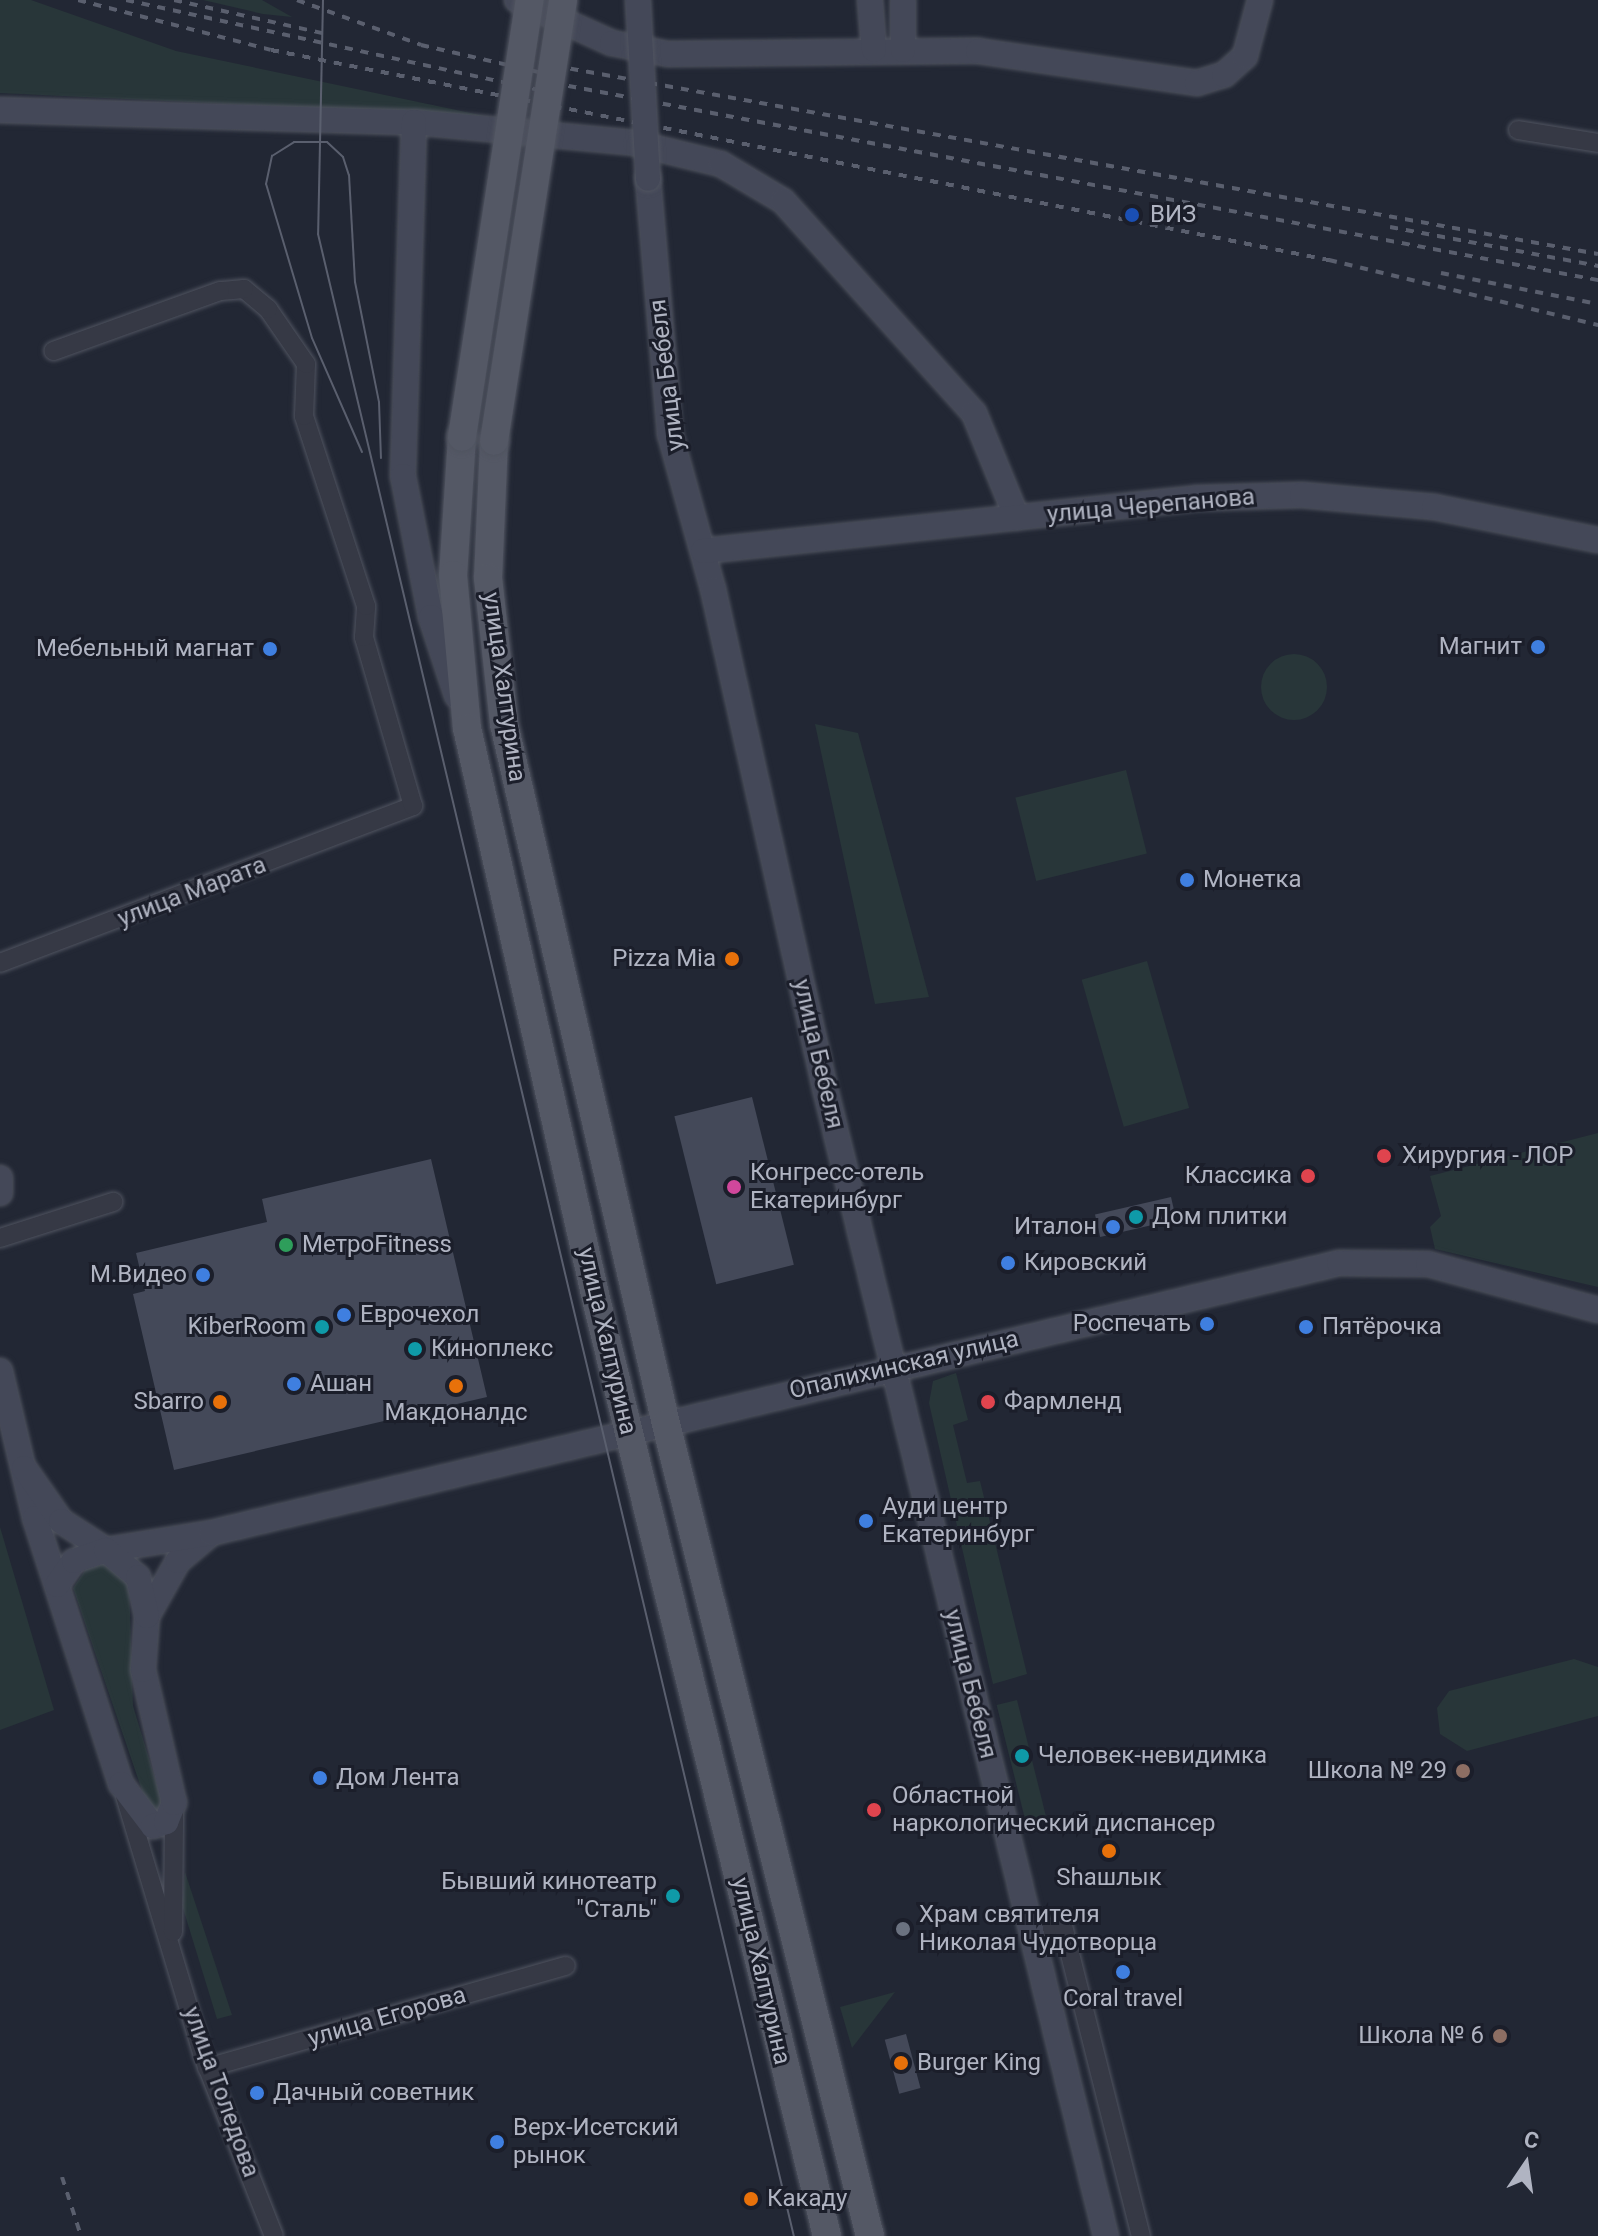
<!DOCTYPE html>
<html>
<head>
<meta charset="utf-8">
<style>
	body { margin:0 }
	#map { position:relative; width:1598px; height:2236px; overflow:hidden; background:#222734; font-family:Roboto,sans-serif }
	div>[style] { position:absolute }
	.green>* { inset:0; background:#283639; transform-origin:0 0 }
	.round { border-radius:50% }
	.building>* { inset:0; background:#444959; transform-origin:0 0 }
	.roads { filter:drop-shadow(0 0 2px #505460) drop-shadow(0 0 2px #505460) }
	.street>* { height:18px; margin:-9px; padding:0 9px; transform-origin:9px; border-radius:9px; background:#363945 }
	.secondary>* { height:24px; margin:-12px; padding:0 12px; transform-origin:12px; border-radius:12px; background:#444858 }
	.primary>* { height:28px; margin:-14px; padding:0 14px; transform-origin:14px; border-radius:14px; background:#545865 }
	.tram>* { height:2px; margin:-1px; padding:0 1px; transform-origin:1px; border-radius:1px; background:#5a5f6e }
	.rail>* { height:4px; margin-top:-2px; transform-origin:0; background:repeating-linear-gradient(90deg,#5a5f6e 0 8px,transparent 0 16px) }
	.bridges { filter:drop-shadow(0 0 2px #505460) drop-shadow(0 0 2px #505460) }
	.secondary-bridge>* { height:24px; margin:-12px; padding:0 12px; transform-origin:12px; border-radius:12px; background:#444858 }
	.primary-bridge>* { height:28px; margin:-14px; padding:0 14px; transform-origin:14px; border-radius:14px; background:#545865 }
	.dots>* { width:22px; height:22px; translate:-50% -50%; box-sizing:border-box; border:4px solid #1b1e2a; border-radius:50% }
	span { translate:-50% -50%; white-space:nowrap; text-align:center; line-height:1.15; -webkit-text-stroke:6px #1b1e2a; paint-order:stroke }
	.poi-label { font-size:24px; color:#b0b4c2 }
	.left { translate:0 -50%; text-align:left }
	.right { translate:-100% -50%; text-align:right }
	.street-label { font-size:24px; color:#b0b4c2 }
	.north { position:absolute; left:1486px; top:2124px; width:80px; height:80px; -webkit-text-stroke:6px #1b1e2a; paint-order:stroke; rotate:13deg; font-size:22px; font-weight:700; line-height:32px; text-align:center; color:#b0b4c2 }
	.north::after { content:''; display:block; margin:auto; width:28px; height:36px; background:#b0b4c2; clip-path:polygon(50% 0,100% 100%,50% 72%,0 100%) }
</style>
</head>
<body>
<div id="map">
	<div class="green">
		<i style="clip-path:polygon(0 0,31px 0,176px 51px,485px 116px,0 93px)"></i>
		<i style="clip-path:polygon(203px 0,262px 0,292px 17px,263px 14px)"></i>
		<i class="round" style="left:1261px;top:654px;width:66px;height:66px"></i>
		<i style="clip-path:polygon(815px 724px,858px 733px,929px 997px,875px 1004px)"></i>
		<i style="left:1126px;top:770px;width:86px;height:114px;rotate:76deg"></i>
		<i style="left:1147px;top:961px;width:153px;height:68px;rotate:74deg"></i>
		<i style="clip-path:polygon(1598px 1133px,1598px 1287px,1435px 1249px,1430px 1227px,1441px 1216px,1430px 1176px)"></i>
		<i style="clip-path:polygon(956px 1373px,968px 1420px,953px 1425px,967px 1483px,980px 1481px,1027px 1674px,993px 1684px,929px 1403px,933px 1381px)"></i>
		<i style="clip-path:polygon(0 1527px,54px 1710px,0 1730px)"></i>
		<i style="clip-path:polygon(102px 1564px,121px 1568px,129px 1581px,133px 1706px,162px 1801px,157px 1812px,147px 1805px,73px 1588px,87px 1567px)"></i>
		<i style="clip-path:polygon(1574px 1659px,1598px 1667px,1598px 1716px,1467px 1751px,1440px 1734px,1437px 1708px,1449px 1691px)"></i>
		<i style="left:1017px;top:1700px;width:122px;height:21px;rotate:76deg"></i>
		<i style="clip-path:polygon(185px 1872px,232px 2015px,217px 2019px,182px 1905px)"></i>
		<i style="clip-path:polygon(895px 1992px,852px 2048px,840px 2007px)"></i>
	</div>
	<div class="building">
		<i style="left:752px;top:1097px;width:173px;height:80px;rotate:76deg"></i>
		<i style="clip-path:polygon(431px 1159px,487px 1397px,174px 1470px,133px 1294px,145px 1291px,136px 1253px,267px 1222px,262px 1199px)"></i>
		<i style="left:1171px;top:1197px;width:23px;height:78px;rotate:77deg"></i>
		<i style="left:906px;top:2034px;width:56px;height:22px;rotate:75deg"></i>
	</div>
	<div class="roads">
		<div class="street">
			<i style="left:1518px;top:130px;width:81px;rotate:9.2deg"></i>
			<i style="left:0;top:963px;width:442px;rotate:-20.8deg"></i>
			<i style="left:413px;top:806px;width:176px;rotate:-106.2deg"></i>
			<i style="left:364px;top:637px;width:31px;rotate:-86deg"></i>
			<i style="left:366px;top:606px;width:200px;rotate:-108.1deg"></i>
			<i style="left:304px;top:416px;width:52px;rotate:-87.8deg"></i>
			<i style="left:306px;top:364px;width:67px;rotate:-124.6deg"></i>
			<i style="left:268px;top:309px;width:31px;rotate:-140deg"></i>
			<i style="left:244px;top:289px;width:24px;rotate:175deg"></i>
			<i style="left:220px;top:291px;width:177px;rotate:160.2deg"></i>
			<i style="left:0;top:1238px;width:119px;rotate:-17.7deg"></i>
			<i style="left:125px;top:1796px;width:271px;rotate:73.3deg"></i>
			<i style="left:203px;top:2056px;width:193px;rotate:68.5deg"></i>
			<i style="left:173px;top:1932px;width:126px;rotate:-89.5deg"></i>
			<i style="left:1029px;top:1933px;width:35px;rotate:-12deg"></i>
			<i style="left:1063px;top:1926px;width:320px;rotate:75.9deg"></i>
			<i style="left:207px;top:2068px;width:373px;rotate:-15.9deg"></i>
		</div>
		<div class="secondary">
			<i style="left:517px;top:0;width:104px;rotate:24.4deg"></i>
			<i style="left:612px;top:43px;width:57px;rotate:11.1deg"></i>
			<i style="left:668px;top:54px;width:310px;rotate:-0.6deg"></i>
			<i style="left:978px;top:51px;width:221px;rotate:8.3deg"></i>
			<i style="left:1197px;top:83px;width:28px;rotate:-17deg"></i>
			<i style="left:1224px;top:75px;width:28px;rotate:-42deg"></i>
			<i style="left:1245px;top:56px;width:58px;rotate:-75deg"></i>
			<i style="left:870px;top:0;width:50px;rotate:85.4deg"></i>
			<i style="left:903px;top:0;width:50px;rotate:90deg"></i>
			<i style="left:0;top:110px;width:414px;rotate:1.7deg"></i>
			<i style="left:414px;top:122px;width:222px;rotate:5.4deg"></i>
			<i style="left:635px;top:143px;width:89px;rotate:13.7deg"></i>
			<i style="left:721px;top:164px;width:72px;rotate:30.8deg"></i>
			<i style="left:783px;top:201px;width:285px;rotate:48deg"></i>
			<i style="left:974px;top:413px;width:113px;rotate:67.7deg"></i>
			<i style="left:414px;top:122px;width:354px;rotate:91.8deg"></i>
			<i style="left:403px;top:476px;width:144px;rotate:78.8deg"></i>
			<i style="left:431px;top:617px;width:83px;rotate:71.8deg"></i>
			<i style="left:648px;top:179px;width:256px;rotate:85.1deg"></i>
			<i style="left:670px;top:434px;width:161px;rotate:74.5deg"></i>
			<i style="left:713px;top:589px;width:511px;rotate:77.35deg"></i>
			<i style="left:825px;top:1088px;width:1182px;rotate:76.25deg"></i>
			<i style="left:703px;top:551px;width:497px;rotate:-6.1deg"></i>
			<i style="left:1197px;top:498px;width:105px;rotate:-1.6deg"></i>
			<i style="left:1302px;top:495px;width:133px;rotate:5.2deg"></i>
			<i style="left:1434px;top:507px;width:167px;rotate:11.4deg"></i>
			<i style="left:0;top:1178px;width:15px;rotate:90deg"></i>
			<i style="left:0;top:1371px;width:151px;rotate:76.6deg"></i>
			<i style="left:35px;top:1518px;width:280px;rotate:72.1deg"></i>
			<i style="left:121px;top:1784px;width:53px;rotate:52.7deg"></i>
			<i style="left:153px;top:1826px;width:14px;rotate:-17deg"></i>
			<i style="left:166px;top:1822px;width:21px;rotate:-67deg"></i>
			<i style="left:174px;top:1803px;width:137px;rotate:-103.1deg"></i>
			<i style="left:143px;top:1670px;width:54px;rotate:-85.8deg"></i>
			<i style="left:147px;top:1616px;width:63px;rotate:-60.6deg"></i>
			<i style="left:178px;top:1561px;width:40px;rotate:-40deg"></i>
			<i style="left:24px;top:1468px;width:65px;rotate:55.1deg"></i>
			<i style="left:61px;top:1521px;width:54px;rotate:32.8deg"></i>
			<i style="left:106px;top:1550px;width:106px;rotate:-9.2deg"></i>
			<i style="left:211px;top:1533px;width:1160px;rotate:-13.46deg"></i>
			<i style="left:1339px;top:1263px;width:89px;rotate:0.6deg"></i>
			<i style="left:1428px;top:1264px;width:176px;rotate:15.1deg"></i>
			<i style="left:57px;top:1585px;width:29px;rotate:-55deg"></i>
			<i style="left:74px;top:1561px;width:34px;rotate:-19deg"></i>
			<i style="left:106px;top:1550px;width:42px;rotate:40.2deg"></i>
			<i style="left:138px;top:1577px;width:40px;rotate:77deg"></i>
		</div>
		<div class="primary">
			<i style="left:462px;top:437px;width:138px;rotate:93.7deg"></i>
			<i style="left:453px;top:575px;width:154px;rotate:84.8deg"></i>
			<i style="left:467px;top:728px;width:590px;rotate:77.26deg"></i>
			<i style="left:597px;top:1303px;width:961px;rotate:76.15deg"></i>
			<i style="left:494px;top:441px;width:137px;rotate:92.5deg"></i>
			<i style="left:488px;top:578px;width:147px;rotate:83.7deg"></i>
			<i style="left:504px;top:724px;width:719px;rotate:76.97deg"></i>
			<i style="left:666px;top:1424px;width:837px;rotate:75.9deg"></i>
		</div>
	</div>
	<div class="tram">
		<i style="left:323px;top:0;width:234px;rotate:91.2deg"></i>
		<i style="left:318px;top:234px;width:2058px;rotate:76.63deg"></i>
		<i style="left:362px;top:452px;width:124px;rotate:-113.7deg"></i>
		<i style="left:312px;top:338px;width:161px;rotate:-106.6deg"></i>
		<i style="left:266px;top:184px;width:29px;rotate:-78deg"></i>
		<i style="left:272px;top:156px;width:26px;rotate:-32deg"></i>
		<i style="left:294px;top:142px;width:33px"></i>
		<i style="left:327px;top:142px;width:22px;rotate:43deg"></i>
		<i style="left:343px;top:157px;width:19px;rotate:72deg"></i>
		<i style="left:349px;top:175px;width:107px;rotate:86.8deg"></i>
		<i style="left:355px;top:282px;width:122px;rotate:78.7deg"></i>
		<i style="left:379px;top:402px;width:56px;rotate:88deg"></i>
	</div>
	<div class="rail">
		<i style="left:78px;top:0;width:199px;rotate:14.5deg"></i>
		<i style="left:271px;top:50px;width:1079px;rotate:11.23deg"></i>
		<i style="left:1329px;top:260px;width:277px;rotate:13.6deg"></i>
		<i style="left:126px;top:0;width:435px;rotate:12.3deg"></i>
		<i style="left:174px;top:0;width:152px;rotate:12.6deg"></i>
		<i style="left:297px;top:0;width:132px;rotate:19.9deg"></i>
		<i style="left:421px;top:45px;width:133px;rotate:13deg"></i>
		<i style="left:539px;top:63px;width:1076px;rotate:10.22deg"></i>
		<i style="left:537px;top:80px;width:1080px;rotate:10.68deg"></i>
		<i style="left:1390px;top:227px;width:212px;rotate:10.6deg"></i>
		<i style="left:1441px;top:273px;width:160px;rotate:11.2deg"></i>
		<i style="left:62px;top:2177px;width:62px;rotate:72.1deg"></i>
	</div>
	<div class="bridges">
		<div class="secondary-bridge">
			<i style="left:638px;top:0;width:179px;rotate:86.8deg"></i>
		</div>
		<div class="primary-bridge">
			<i style="left:462px;top:437px;width:442px;rotate:-81.2deg"></i>
			<i style="left:494px;top:441px;width:446px;rotate:-81.1deg"></i>
		</div>
	</div>
	<div class="dots">
		<i style="left:1132px;top:215px;background:#1a4fb4"></i>
		<i style="left:1538px;top:647px;background:#3f7fe0"></i>
		<i style="left:270px;top:649px;background:#3f7fe0"></i>
		<i style="left:1187px;top:880px;background:#3f7fe0"></i>
		<i style="left:732px;top:959px;background:#e8710a"></i>
		<i style="left:1384px;top:1156px;background:#e0444e"></i>
		<i style="left:1308px;top:1176px;background:#e0444e"></i>
		<i style="left:734px;top:1187px;background:#d1479c"></i>
		<i style="left:1136px;top:1217px;background:#0f9aa8"></i>
		<i style="left:1113px;top:1227px;background:#3f7fe0"></i>
		<i style="left:286px;top:1245px;background:#2e9e5b"></i>
		<i style="left:1008px;top:1263px;background:#3f7fe0"></i>
		<i style="left:203px;top:1275px;background:#3f7fe0"></i>
		<i style="left:344px;top:1315px;background:#3f7fe0"></i>
		<i style="left:1207px;top:1324px;background:#3f7fe0"></i>
		<i style="left:322px;top:1327px;background:#0f9aa8"></i>
		<i style="left:1306px;top:1327px;background:#3f7fe0"></i>
		<i style="left:415px;top:1349px;background:#0f9aa8"></i>
		<i style="left:294px;top:1384px;background:#3f7fe0"></i>
		<i style="left:456px;top:1386px;background:#e8710a"></i>
		<i style="left:220px;top:1402px;background:#e8710a"></i>
		<i style="left:988px;top:1402px;background:#e0444e"></i>
		<i style="left:866px;top:1521px;background:#3f7fe0"></i>
		<i style="left:1022px;top:1756px;background:#0f9aa8"></i>
		<i style="left:1463px;top:1771px;background:#8d6e63"></i>
		<i style="left:320px;top:1778px;background:#3f7fe0"></i>
		<i style="left:874px;top:1810px;background:#e0444e"></i>
		<i style="left:1109px;top:1851px;background:#e8710a"></i>
		<i style="left:673px;top:1896px;background:#0f9aa8"></i>
		<i style="left:903px;top:1929px;background:#6b7280"></i>
		<i style="left:1123px;top:1972px;background:#3f7fe0"></i>
		<i style="left:1500px;top:2036px;background:#8d6e63"></i>
		<i style="left:901px;top:2063px;background:#e8710a"></i>
		<i style="left:257px;top:2093px;background:#3f7fe0"></i>
		<i style="left:497px;top:2142px;background:#3f7fe0"></i>
		<i style="left:751px;top:2199px;background:#e8710a"></i>
	</div>
	<div class="poi-label">
		<span class="left" style="left:1150px;top:215px">ВИЗ</span>
		<span class="right" style="left:1522px;top:647px">Магнит</span>
		<span class="right" style="left:254px;top:649px">Мебельный магнат</span>
		<span class="left" style="left:1203px;top:880px">Монетка</span>
		<span class="right" style="left:716px;top:959px">Pizza Mia</span>
		<span class="left" style="left:1402px;top:1156px">Хирургия - ЛОР</span>
		<span class="left" style="left:750px;top:1187px">Конгресс-отель<br>Екатеринбург</span>
		<span class="right" style="left:1292px;top:1176px">Классика</span>
		<span class="left" style="left:1152px;top:1217px">Дом плитки</span>
		<span class="right" style="left:1097px;top:1227px">Италон</span>
		<span class="left" style="left:302px;top:1245px">МетроFitness</span>
		<span class="left" style="left:1024px;top:1263px">Кировский</span>
		<span class="right" style="left:187px;top:1275px">М.Видео</span>
		<span class="left" style="left:360px;top:1315px">Еврочехол</span>
		<span class="right" style="left:1191px;top:1324px">Роспечать</span>
		<span class="right" style="left:306px;top:1327px">KiberRoom</span>
		<span class="left" style="left:1322px;top:1327px">Пятёрочка</span>
		<span class="left" style="left:431px;top:1349px">Киноплекс</span>
		<span class="left" style="left:310px;top:1384px">Ашан</span>
		<span class="right" style="left:204px;top:1402px">Sbarro</span>
		<span class="left" style="left:1004px;top:1402px">Фармленд</span>
		<span style="left:456px;top:1413px">Макдоналдс</span>
		<span class="left" style="left:882px;top:1521px">Ауди центр<br>Екатеринбург</span>
		<span class="left" style="left:1038px;top:1756px">Человек-невидимка</span>
		<span class="right" style="left:1447px;top:1771px">Школа № 29</span>
		<span class="left" style="left:336px;top:1778px">Дом Лента</span>
		<span class="left" style="left:892px;top:1810px">Областной<br>наркологический диспансер</span>
		<span style="left:1109px;top:1878px">Shашлык</span>
		<span class="right" style="left:657px;top:1896px">Бывший кинотеатр<br>"Сталь"</span>
		<span class="left" style="left:919px;top:1929px">Храм святителя<br>Николая Чудотворца</span>
		<span style="left:1123px;top:1999px">Coral travel</span>
		<span class="right" style="left:1484px;top:2036px">Школа № 6</span>
		<span class="left" style="left:917px;top:2063px">Burger King</span>
		<span class="left" style="left:273px;top:2093px">Дачный советник</span>
		<span class="left" style="left:513px;top:2142px">Верх-Исетский<br>рынок</span>
		<span class="left" style="left:767px;top:2199px">Какаду</span>
	</div>
	<div class="street-label">
		<span style="left:667px;top:375px;rotate:-97deg">улица Бебеля</span>
		<span style="left:1151px;top:506px;rotate:-5deg">улица Черепанова</span>
		<span style="left:504px;top:687px;rotate:82deg">улица Халтурина</span>
		<span style="left:192px;top:892px;rotate:-21deg">улица Марата</span>
		<span style="left:818px;top:1054px;rotate:77deg">улица Бебеля</span>
		<span style="left:607px;top:1341px;rotate:77deg">улица Халтурина</span>
		<span style="left:904px;top:1365px;rotate:-13deg">Опалихинская улица</span>
		<span style="left:970px;top:1684px;rotate:76deg">улица Бебеля</span>
		<span style="left:761px;top:1971px;rotate:77deg">улица Халтурина</span>
		<span style="left:387px;top:2017px;rotate:-16deg">улица Егорова</span>
		<span style="left:221px;top:2092px;rotate:70deg">улица Толедова</span>
	</div>
	<div class="north">С</div>
</div>
</body>
</html>
